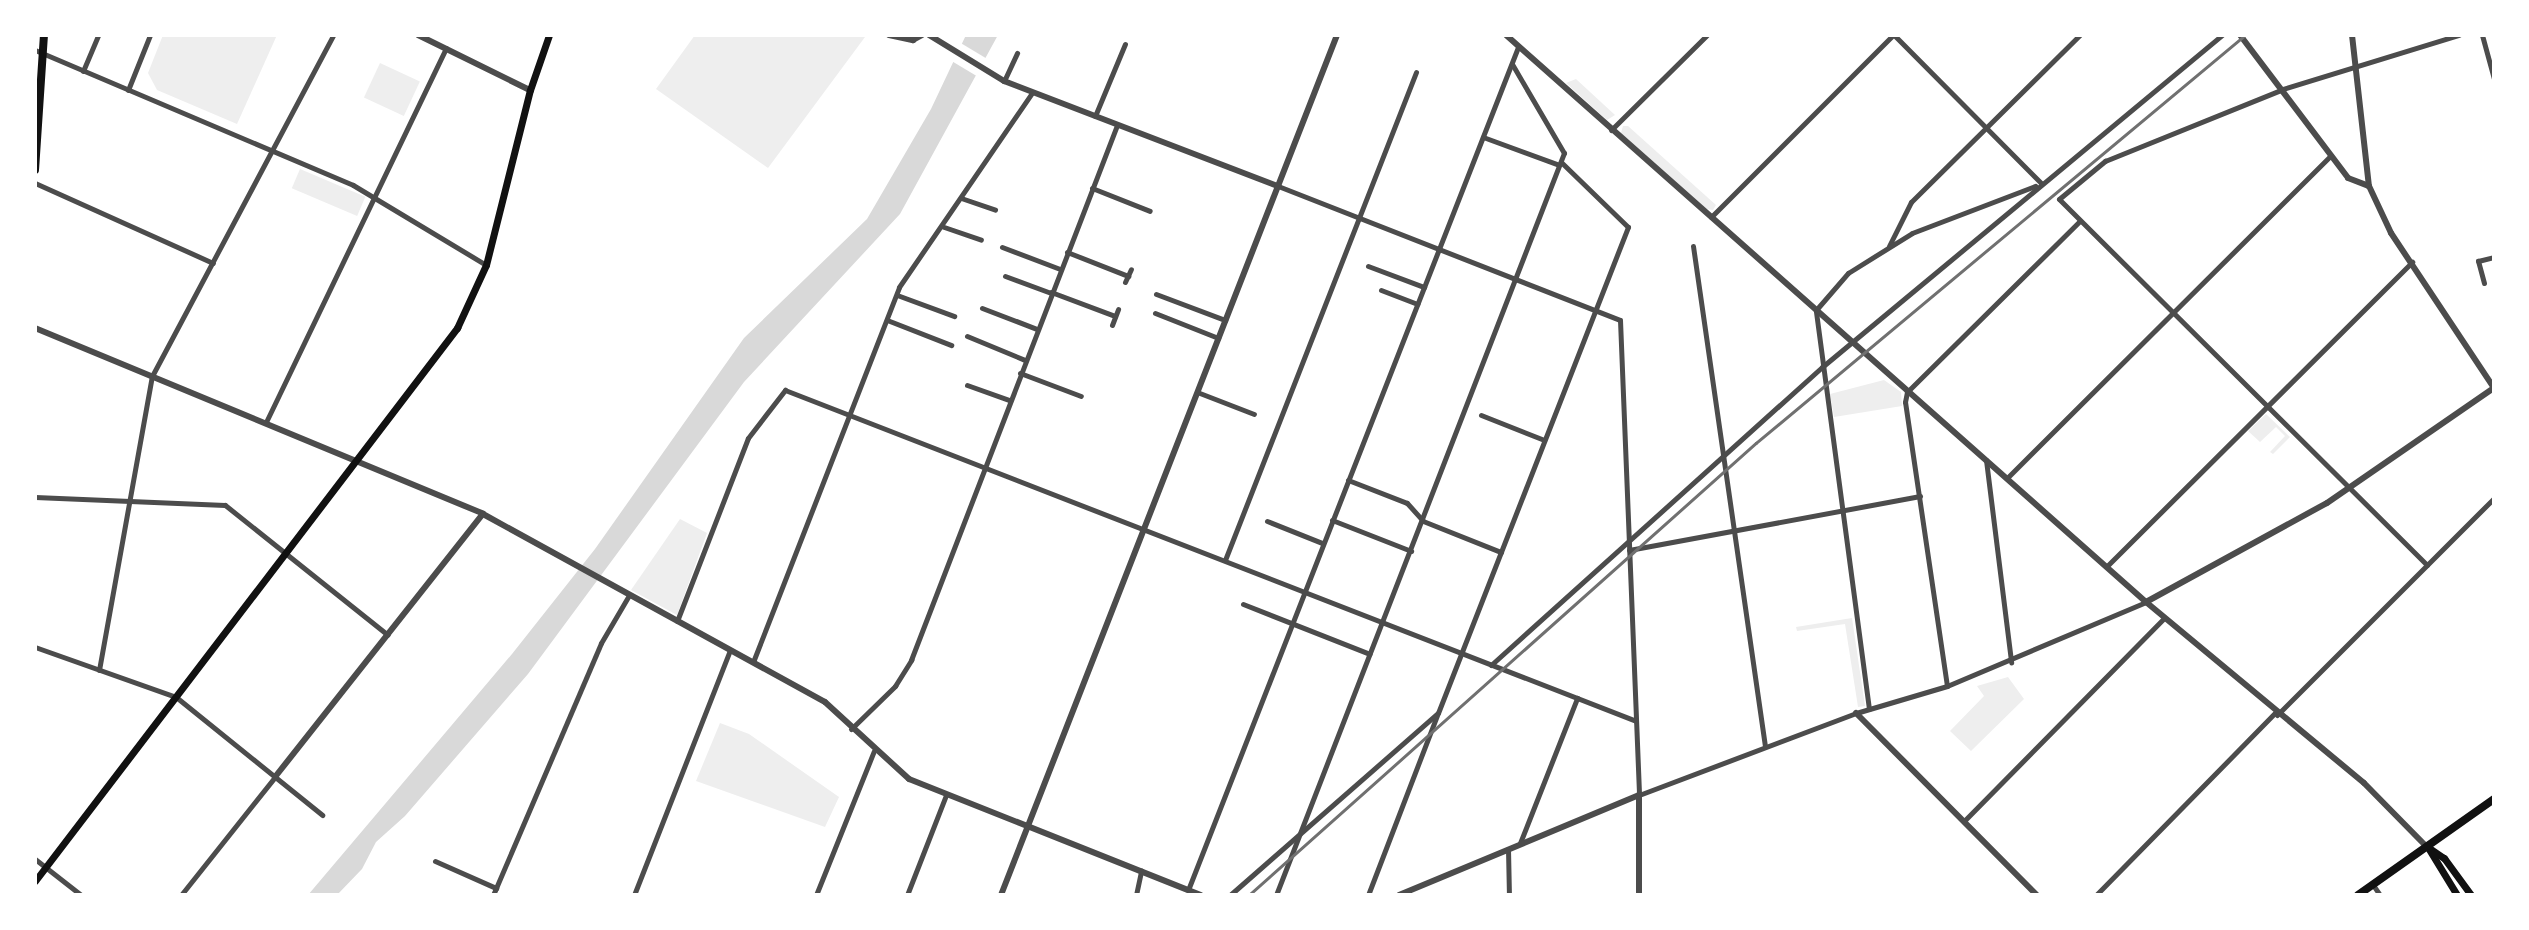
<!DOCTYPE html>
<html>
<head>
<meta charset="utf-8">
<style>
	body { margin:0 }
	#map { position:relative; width:2529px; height:930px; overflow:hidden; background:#fff; font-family:"DM Sans",sans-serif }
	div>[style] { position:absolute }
	.green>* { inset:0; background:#eee; transform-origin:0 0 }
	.water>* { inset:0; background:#d9d9d9 }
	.pier>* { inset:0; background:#fff; transform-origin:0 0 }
	.minor>* { height:5px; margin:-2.5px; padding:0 2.5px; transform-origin:2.5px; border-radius:2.5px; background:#4c4c4c }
	.tertiary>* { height:6px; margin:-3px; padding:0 3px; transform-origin:3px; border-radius:3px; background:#4c4c4c }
	.secondary>* { height:7px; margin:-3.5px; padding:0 3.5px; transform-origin:3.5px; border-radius:3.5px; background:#111 }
	.primary>* { height:8px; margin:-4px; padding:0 4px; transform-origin:4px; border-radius:4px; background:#111 }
	.rail>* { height:2.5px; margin:-1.25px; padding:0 1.25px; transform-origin:1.25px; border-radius:1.25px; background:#707070 }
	span { translate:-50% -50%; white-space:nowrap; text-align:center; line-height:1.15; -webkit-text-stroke:5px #fff; paint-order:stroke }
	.frame { position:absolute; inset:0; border:37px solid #fff; pointer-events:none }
</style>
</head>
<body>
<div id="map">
	<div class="green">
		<i style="clip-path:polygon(163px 35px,277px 35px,237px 124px,157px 90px,148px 73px)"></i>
		<i style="clip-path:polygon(695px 35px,860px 35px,865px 37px,768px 168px,656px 89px)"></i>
		<i style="left:380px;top:63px;width:44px;height:38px;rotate:25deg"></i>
		<i style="clip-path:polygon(1576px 79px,1615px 115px,1607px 120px,1566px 83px)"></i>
		<i style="clip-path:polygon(1623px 126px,1628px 126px,1716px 205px,1713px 210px,1706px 209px,1621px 133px)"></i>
		<i style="left:300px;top:169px;width:71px;height:21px;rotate:23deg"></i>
		<i style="clip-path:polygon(1884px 380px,1901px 392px,1902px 406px,1834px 417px,1830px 394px)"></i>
		<i style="clip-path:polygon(2266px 414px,2290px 437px,2273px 454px,2270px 452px,2285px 436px,2276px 427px,2260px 442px,2248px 431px)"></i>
		<i style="clip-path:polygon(680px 519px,707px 533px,677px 615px,631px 590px)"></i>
		<i style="clip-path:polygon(1852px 618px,1865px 706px,1858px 707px,1845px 624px,1797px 631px,1796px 627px)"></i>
		<i style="clip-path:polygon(2008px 677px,2024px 699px,1971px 751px,1950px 731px,1984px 696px,1977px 686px)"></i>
		<i style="clip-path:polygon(720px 723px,749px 734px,839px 797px,825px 827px,696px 781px)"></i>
	</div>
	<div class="water">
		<i style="clip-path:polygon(966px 35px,998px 35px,900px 214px,744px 382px,528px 674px,405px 816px,376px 842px,362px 869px,337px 895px,308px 895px,512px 654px,595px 549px,744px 338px,867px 219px,931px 109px)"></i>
	</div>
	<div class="pier">
		<i style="left:959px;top:42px;width:35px;height:20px;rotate:31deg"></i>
	</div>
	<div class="minor">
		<i style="left:1894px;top:35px;width:209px;rotate:45.2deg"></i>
		<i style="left:2482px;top:35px;width:46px;rotate:74.7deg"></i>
		<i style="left:35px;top:50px;width:345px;rotate:23deg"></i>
		<i style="left:353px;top:185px;width:155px;rotate:31deg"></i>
		<i style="left:83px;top:71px;width:39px;rotate:-67deg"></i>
		<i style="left:1004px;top:81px;width:31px;rotate:-65deg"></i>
		<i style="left:128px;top:90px;width:59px;rotate:-68.2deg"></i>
		<i style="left:1095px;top:116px;width:78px;rotate:-67.4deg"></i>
		<i style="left:1611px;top:130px;width:135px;rotate:-44.7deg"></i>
		<i style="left:1483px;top:137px;width:81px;rotate:20.2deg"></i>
		<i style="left:35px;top:183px;width:195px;rotate:24.2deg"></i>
		<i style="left:1278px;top:186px;width:367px;rotate:21.4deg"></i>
		<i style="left:1620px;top:320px;width:475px;rotate:87.7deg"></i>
		<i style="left:1639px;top:795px;width:232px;rotate:-20.7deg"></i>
		<i style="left:1856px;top:713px;width:95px;rotate:-16.5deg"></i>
		<i style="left:1947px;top:686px;width:216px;rotate:-22.9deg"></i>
		<i style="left:1092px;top:188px;width:62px;rotate:21.6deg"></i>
		<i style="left:961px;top:198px;width:36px;rotate:19deg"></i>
		<i style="left:1711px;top:217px;width:257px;rotate:-45deg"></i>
		<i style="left:944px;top:227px;width:39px;rotate:19deg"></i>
		<i style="left:1693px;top:246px;width:505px;rotate:81.81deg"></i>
		<i style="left:1889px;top:246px;width:49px;rotate:-63.4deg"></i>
		<i style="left:1911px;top:202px;width:238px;rotate:-44.7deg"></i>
		<i style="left:1002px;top:247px;width:62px;rotate:20.8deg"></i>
		<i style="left:1067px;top:252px;width:66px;rotate:21.5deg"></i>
		<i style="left:1368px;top:266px;width:60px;rotate:20.6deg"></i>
		<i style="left:1005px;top:276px;width:49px;rotate:20.3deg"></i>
		<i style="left:1125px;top:282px;width:14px;rotate:-65deg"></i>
		<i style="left:2484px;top:283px;width:23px;rotate:-105deg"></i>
		<i style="left:2478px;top:261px;width:16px;rotate:-14deg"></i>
		<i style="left:1381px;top:290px;width:39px;rotate:21deg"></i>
		<i style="left:1051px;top:292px;width:68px;rotate:20.6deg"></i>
		<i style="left:1156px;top:294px;width:74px;rotate:20.6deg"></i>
		<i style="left:897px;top:295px;width:61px;rotate:20.2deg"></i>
		<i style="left:982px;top:308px;width:59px;rotate:20.9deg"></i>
		<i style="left:1155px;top:313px;width:68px;rotate:21.6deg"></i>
		<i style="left:887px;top:320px;width:69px;rotate:21.3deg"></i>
		<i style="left:1112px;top:325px;width:17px;rotate:-69deg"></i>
		<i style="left:967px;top:336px;width:63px;rotate:22.5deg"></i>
		<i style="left:1020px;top:373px;width:65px;rotate:20.7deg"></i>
		<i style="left:967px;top:385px;width:45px;rotate:19.7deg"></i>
		<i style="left:1197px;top:392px;width:61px;rotate:21.1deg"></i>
		<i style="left:1481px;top:415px;width:68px;rotate:21.6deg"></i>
		<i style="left:266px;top:422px;width:415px;rotate:-64.3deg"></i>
		<i style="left:1986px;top:460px;width:204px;rotate:82.9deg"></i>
		<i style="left:2007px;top:478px;width:457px;rotate:-44.9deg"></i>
		<i style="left:1348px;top:480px;width:63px;rotate:21.3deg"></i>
		<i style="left:1407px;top:503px;width:24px;rotate:48deg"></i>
		<i style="left:1423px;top:521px;width:84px;rotate:21.7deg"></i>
		<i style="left:35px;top:497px;width:190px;rotate:2.4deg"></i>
		<i style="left:225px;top:505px;width:208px;rotate:38.6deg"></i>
		<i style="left:1332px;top:520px;width:85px;rotate:21.4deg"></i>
		<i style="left:1267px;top:521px;width:59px;rotate:21.8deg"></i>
		<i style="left:1629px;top:550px;width:296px;rotate:-10.5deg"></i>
		<i style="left:1225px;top:560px;width:524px;rotate:-68.62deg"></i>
		<i style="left:2427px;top:565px;width:519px;rotate:-135.16deg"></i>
		<i style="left:2059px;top:199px;width:60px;rotate:-39.6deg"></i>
		<i style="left:2105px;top:161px;width:192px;rotate:-22deg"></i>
		<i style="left:2283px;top:89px;width:184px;rotate:-17.1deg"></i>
		<i style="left:2107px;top:566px;width:431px;rotate:-44.9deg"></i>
		<i style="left:1243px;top:604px;width:136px;rotate:21.5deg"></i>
		<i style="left:677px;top:621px;width:196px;rotate:-68.8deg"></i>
		<i style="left:748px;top:438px;width:61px;rotate:-52.4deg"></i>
		<i style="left:785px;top:390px;width:913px;rotate:21.25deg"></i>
		<i style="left:35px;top:647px;width:150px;rotate:19.5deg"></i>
		<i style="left:176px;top:697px;width:188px;rotate:38.9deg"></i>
		<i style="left:753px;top:662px;width:402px;rotate:-68.7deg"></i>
		<i style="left:899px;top:287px;width:235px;rotate:-55.6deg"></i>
		<i style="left:1491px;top:665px;width:445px;rotate:-42deg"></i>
		<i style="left:1822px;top:367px;width:520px;rotate:-39.69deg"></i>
		<i style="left:99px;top:670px;width:299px;rotate:-79.8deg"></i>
		<i style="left:152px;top:376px;width:386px;rotate:-62deg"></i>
		<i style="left:1947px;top:686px;width:287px;rotate:-98.4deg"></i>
		<i style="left:1905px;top:402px;width:10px;rotate:-79deg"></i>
		<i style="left:1907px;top:392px;width:243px;rotate:-44.7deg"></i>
		<i style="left:1869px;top:709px;width:403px;rotate:-97.6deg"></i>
		<i style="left:1816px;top:310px;width:49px;rotate:-49.1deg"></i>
		<i style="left:1848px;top:273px;width:75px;rotate:-32deg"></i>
		<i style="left:1912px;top:233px;width:132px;rotate:-20.9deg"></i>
		<i style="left:2277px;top:715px;width:307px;rotate:-45deg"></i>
		<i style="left:851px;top:729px;width:62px;rotate:-44.3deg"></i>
		<i style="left:895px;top:686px;width:31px;rotate:-58deg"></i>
		<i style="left:911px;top:660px;width:573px;rotate:-68.94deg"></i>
		<i style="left:1964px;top:821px;width:285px;rotate:-45.4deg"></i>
		<i style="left:1520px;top:843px;width:156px;rotate:-68.5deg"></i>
		<i style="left:1508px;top:849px;width:46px;rotate:88.8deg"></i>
		<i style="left:35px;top:859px;width:58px;rotate:38deg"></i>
		<i style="left:435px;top:861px;width:67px;rotate:23.9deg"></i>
		<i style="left:2373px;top:885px;width:12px;rotate:55deg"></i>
		<i style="left:1188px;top:890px;width:905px;rotate:-68.62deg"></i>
		<i style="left:181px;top:895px;width:151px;rotate:-51.5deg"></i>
		<i style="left:493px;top:895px;width:274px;rotate:-66.8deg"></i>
		<i style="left:601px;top:643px;width:56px;rotate:-59.7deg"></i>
		<i style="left:634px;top:895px;width:263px;rotate:-68.6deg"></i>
		<i style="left:816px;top:895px;width:155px;rotate:-68.1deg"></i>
		<i style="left:907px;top:895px;width:107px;rotate:-68.7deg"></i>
		<i style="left:1136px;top:895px;width:25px;rotate:-78deg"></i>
		<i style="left:1230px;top:895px;width:276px;rotate:-41.2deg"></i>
		<i style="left:1438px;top:713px;width:522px;rotate:-68.65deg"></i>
		<i style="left:1628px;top:227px;width:93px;rotate:-135.9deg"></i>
		<i style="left:1276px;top:895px;width:796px;rotate:-68.79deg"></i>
		<i style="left:1564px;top:153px;width:103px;rotate:-120.3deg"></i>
		<i style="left:1368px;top:895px;width:193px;rotate:-69deg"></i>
		<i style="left:2096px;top:895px;width:255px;rotate:-45.5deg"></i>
	</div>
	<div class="tertiary">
		<i style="left:418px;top:35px;width:125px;rotate:26.2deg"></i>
		<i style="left:889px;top:35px;width:25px;rotate:12deg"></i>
		<i style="left:913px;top:40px;width:10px;rotate:-29deg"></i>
		<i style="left:929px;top:35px;width:88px;rotate:31.5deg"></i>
		<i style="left:1004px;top:81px;width:293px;rotate:21deg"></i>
		<i style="left:1506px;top:35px;width:855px;rotate:41.54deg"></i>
		<i style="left:2146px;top:602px;width:283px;rotate:39.7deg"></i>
		<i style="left:2364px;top:783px;width:88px;rotate:45.5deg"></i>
		<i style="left:2240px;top:35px;width:179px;rotate:52.9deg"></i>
		<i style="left:2348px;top:178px;width:22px;rotate:21deg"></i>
		<i style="left:2352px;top:35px;width:152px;rotate:83.6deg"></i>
		<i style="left:2369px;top:186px;width:52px;rotate:64.9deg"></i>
		<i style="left:2391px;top:233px;width:186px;rotate:56.4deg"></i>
		<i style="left:35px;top:328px;width:485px;rotate:22.5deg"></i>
		<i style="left:483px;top:514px;width:390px;rotate:28.8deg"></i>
		<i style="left:825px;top:702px;width:114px;rotate:42.5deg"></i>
		<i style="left:909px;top:779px;width:314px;rotate:21.7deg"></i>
		<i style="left:2146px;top:602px;width:206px;rotate:-28.7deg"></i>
		<i style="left:2327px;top:503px;width:203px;rotate:-34.6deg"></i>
		<i style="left:1856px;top:713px;width:257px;rotate:45.2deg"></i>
		<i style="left:275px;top:777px;width:335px;rotate:-51.7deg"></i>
		<i style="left:1001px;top:895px;width:923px;rotate:-68.66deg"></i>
		<i style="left:1399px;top:895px;width:260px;rotate:-22.6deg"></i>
		<i style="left:1639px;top:795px;width:100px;rotate:90deg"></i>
	</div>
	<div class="secondary">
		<i style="left:2426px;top:846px;width:22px;rotate:34deg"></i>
		<i style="left:2444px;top:858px;width:46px;rotate:53.9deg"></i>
		<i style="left:2427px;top:846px;width:57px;rotate:58.5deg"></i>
		<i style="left:35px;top:881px;width:696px;rotate:-52.65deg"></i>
		<i style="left:457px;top:328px;width:69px;rotate:-65.3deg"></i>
		<i style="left:486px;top:265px;width:180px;rotate:-75.9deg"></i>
		<i style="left:530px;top:90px;width:58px;rotate:-70.9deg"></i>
	</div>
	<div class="primary">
		<i style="left:35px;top:170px;width:135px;rotate:-86.2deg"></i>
		<i style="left:2358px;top:895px;width:166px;rotate:-35.2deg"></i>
	</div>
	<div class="rail">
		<i style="left:1249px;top:895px;width:679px;rotate:-41.72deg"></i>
		<i style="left:1756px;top:443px;width:637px;rotate:-39.84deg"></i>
	</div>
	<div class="frame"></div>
</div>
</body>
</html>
